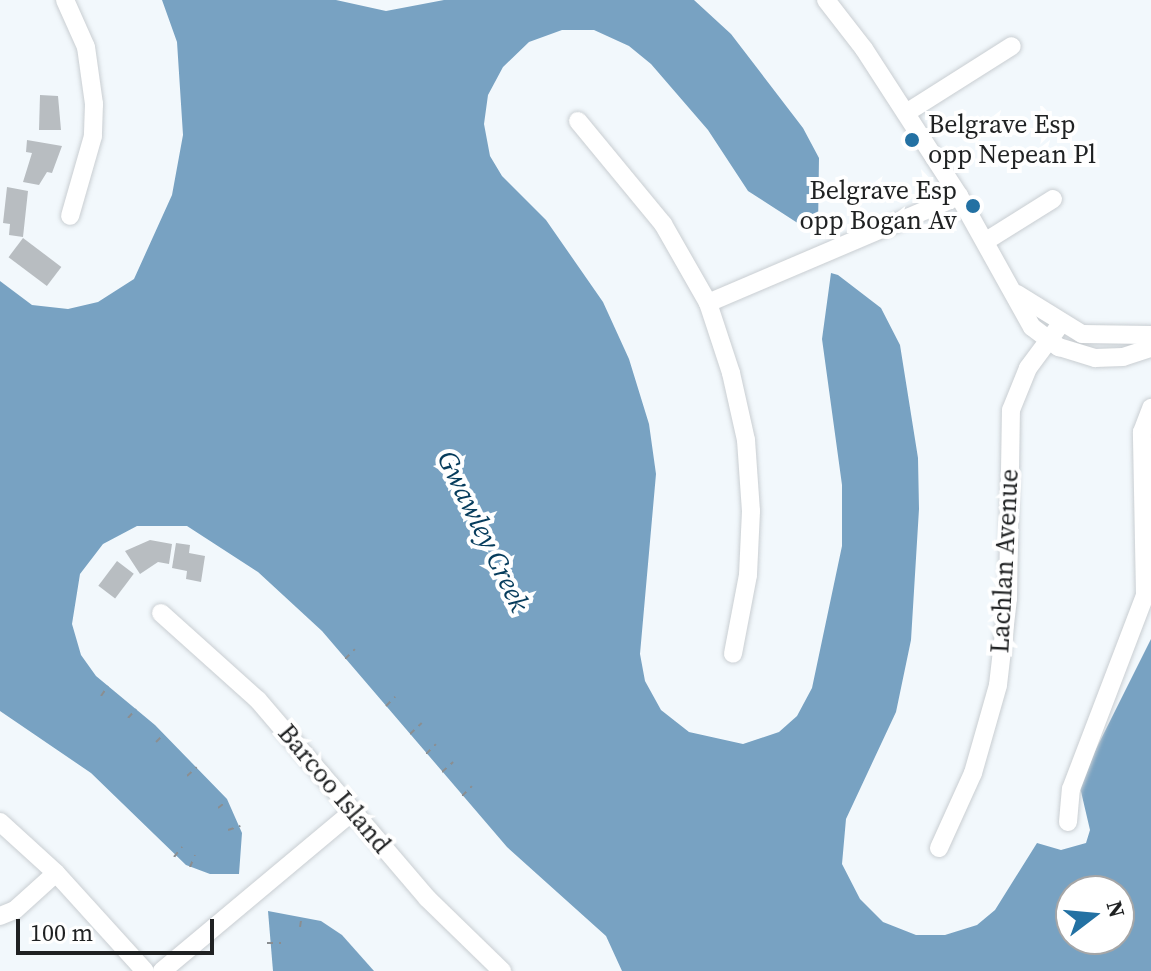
<!DOCTYPE html>
<html>
<head>
<meta charset="utf-8">
<style>
	body { margin:0 }
	#map { position:relative; width:1151px; height:971px; overflow:hidden; background:#f2f8fc; font-family:"Source Serif 4",serif }
	div>[style] { position:absolute }
	.water>* { inset:0; background:#78a2c2 }
	.building>* { inset:0; background:#b8bdc1; transform-origin:0 0 }
	.path>* { height:2px; margin-top:-1px; transform-origin:0; background:repeating-linear-gradient(90deg,#8a8e91 0 6px,transparent 0 12px) }
	.roads { filter:drop-shadow(0 0 2px #c9ced2) drop-shadow(0 0 2px #c9ced2) }
	.minor>* { height:18px; margin:-9px; padding:0 9px; transform-origin:9px; border-radius:9px; background:#fff }
	.dots>* { width:22px; height:22px; translate:-50% -50%; box-sizing:border-box; border:4px solid #fff; border-radius:50% }
	span { translate:-50% -50%; white-space:nowrap; text-align:center; line-height:1.15; -webkit-text-stroke:8px #fff; paint-order:stroke }
	.poi-label { font-size:26px; color:#1f2122 }
	.left { translate:0 -50%; text-align:left }
	.right { translate:-100% -50%; text-align:right }
	.street-label { font-size:26px; color:#1f2122 }
	.water-label { font-size:28px; color:#063c5c; font-style:italic }
	.north { position:absolute; left:1055px; top:875px; width:80px; height:80px; box-sizing:border-box; background:#fff; border:2px solid #a5a6a7; border-radius:50%; rotate:74deg; font-size:22px; font-weight:700; line-height:32px; text-align:center; color:#1f2122 }
	.north::after { content:''; display:block; margin:auto; width:28px; height:36px; background:#2371a3; clip-path:polygon(50% 0,100% 100%,50% 72%,0 100%) }
	.scale { position:absolute; left:16px; top:919px; width:198px; height:36px; box-sizing:border-box; border:4px solid #1f2122; border-top:0; padding-left:10px; font-size:24px; line-height:28px; white-space:nowrap; color:#1f2122; -webkit-text-stroke:6px #fff; paint-order:stroke }
</style>
</head>
<body>
<div id="map">
	<div class="water">
		<i style="clip-path:polygon(evenodd,162px 0,336px 0,386px 11px,444px 0,694px 0,731px 34px,803px 128px,819px 158px,818px 229px,810px 231px,748px 191px,708px 130px,651px 64px,629px 46px,594px 30px,562px 30px,529px 42px,503px 67px,488px 95px,484px 124px,490px 156px,502px 176px,546px 220px,603px 302px,629px 359px,649px 424px,656px 474px,640px 654px,645px 681px,661px 710px,689px 732px,743px 744px,779px 732px,797px 716px,812px 688px,842px 546px,842px 485px,822px 339px,831px 273px,838px 275px,881px 308px,900px 345px,918px 458px,919px 509px,911px 640px,896px 712px,846px 819px,842px 864px,860px 899px,883px 922px,916px 935px,945px 935px,977px 925px,995px 910px,1037px 843px,1061px 850px,1086px 843px,1090px 830px,1079px 783px,1151px 639px,1151px 971px,622px 971px,606px 936px,507px 847px,322px 631px,258px 572px,187px 526px,137px 526px,103px 544px,80px 574px,72px 624px,81px 655px,96px 676px,155px 725px,227px 799px,242px 833px,239px 874px,210px 874px,186px 865px,91px 773px,0 711px,0 281px,32px 305px,68px 309px,98px 302px,134px 279px,172px 195px,183px 135px,177px 42px,162px 0,1071px 891px,1119px 891px,1119px 939px,1071px 939px,1071px 891px)"></i>
		<i style="clip-path:polygon(268px 911px,321px 921px,342px 935px,374px 971px,273px 971px)"></i>
	</div>
	<div class="building">
		<i style="clip-path:polygon(40px 95px,58px 96px,61px 130px,39px 130px)"></i>
		<i style="clip-path:polygon(27px 140px,62px 146px,52px 173px,47px 172px,39px 185px,23px 182px,32px 153px,26px 152px)"></i>
		<i style="clip-path:polygon(7px 187px,28px 191px,23px 237px,9px 235px,10px 224px,3px 223px)"></i>
		<i style="left:23px;top:238px;width:48px;height:24px;rotate:37deg"></i>
		<i style="clip-path:polygon(150px 540px,172px 544px,169px 564px,158px 562px,140px 574px,125px 551px)"></i>
		<i style="clip-path:polygon(176px 543px,190px 545px,189px 553px,205px 556px,201px 582px,186px 579px,187px 571px,172px 568px)"></i>
		<i style="left:117px;top:561px;width:21px;height:31px;rotate:37deg"></i>
	</div>
	<div class="path">
		<i style="left:345px;top:659px;width:14px;rotate:-45deg"></i>
		<i style="left:101px;top:696px;width:12px;rotate:-55deg"></i>
		<i style="left:386px;top:706px;width:13px;rotate:-45deg"></i>
		<i style="left:128px;top:718px;width:12px;rotate:-48deg"></i>
		<i style="left:410px;top:734px;width:16px;rotate:-43deg"></i>
		<i style="left:156px;top:742px;width:11px;rotate:-45deg"></i>
		<i style="left:426px;top:754px;width:14px;rotate:-45deg"></i>
		<i style="left:442px;top:772px;width:15px;rotate:-42deg"></i>
		<i style="left:187px;top:776px;width:13px;rotate:-42deg"></i>
		<i style="left:462px;top:796px;width:14px;rotate:-45deg"></i>
		<i style="left:218px;top:808px;width:11px;rotate:-38deg"></i>
		<i style="left:228px;top:830px;width:13px;rotate:-18deg"></i>
		<i style="left:174px;top:857px;width:13px;rotate:-51deg"></i>
		<i style="left:190px;top:867px;width:13px;rotate:-67deg"></i>
		<i style="left:300px;top:927px;width:12px;rotate:-81deg"></i>
		<i style="left:267px;top:943px;width:14px"></i>
	</div>
	<div class="roads">
		<div class="minor">
			<i style="left:65px;top:0;width:51px;rotate:65.9deg"></i>
			<i style="left:86px;top:47px;width:58px;rotate:82deg"></i>
			<i style="left:94px;top:104px;width:32px;rotate:92deg"></i>
			<i style="left:93px;top:136px;width:83px;rotate:106deg"></i>
			<i style="left:826px;top:0;width:62px;rotate:52.2deg"></i>
			<i style="left:864px;top:49px;width:175px;rotate:57.1deg"></i>
			<i style="left:959px;top:196px;width:150px;rotate:60.9deg"></i>
			<i style="left:1032px;top:327px;width:34px;rotate:37deg"></i>
			<i style="left:1059px;top:347px;width:38px;rotate:17deg"></i>
			<i style="left:1095px;top:358px;width:28px;rotate:-2deg"></i>
			<i style="left:1123px;top:357px;width:29px;rotate:-18deg"></i>
			<i style="left:906px;top:113px;width:125px;rotate:-32.3deg"></i>
			<i style="left:578px;top:121px;width:134px;rotate:50.5deg"></i>
			<i style="left:663px;top:224px;width:91px;rotate:60.3deg"></i>
			<i style="left:708px;top:303px;width:74px;rotate:71.8deg"></i>
			<i style="left:731px;top:373px;width:69px;rotate:77.4deg"></i>
			<i style="left:746px;top:440px;width:71px;rotate:86deg"></i>
			<i style="left:751px;top:511px;width:64px;rotate:92.7deg"></i>
			<i style="left:748px;top:575px;width:80px;rotate:100.8deg"></i>
			<i style="left:986px;top:241px;width:79px;rotate:-32.1deg"></i>
			<i style="left:1017px;top:294px;width:76px;rotate:31.6deg"></i>
			<i style="left:1082px;top:334px;width:69px;rotate:0.8deg"></i>
			<i style="left:708px;top:303px;width:273px;rotate:-23.1deg"></i>
			<i style="left:161px;top:613px;width:130px;rotate:41.9deg"></i>
			<i style="left:258px;top:700px;width:260px;rotate:49.5deg"></i>
			<i style="left:427px;top:898px;width:105px;rotate:44.2deg"></i>
			<i style="left:0;top:822px;width:76px;rotate:42.3deg"></i>
			<i style="left:56px;top:873px;width:132px;rotate:47.8deg"></i>
			<i style="left:1068px;top:822px;width:33px;rotate:-85deg"></i>
			<i style="left:1071px;top:789px;width:208px;rotate:-69.1deg"></i>
			<i style="left:1145px;top:595px;width:163px;rotate:-91.1deg"></i>
			<i style="left:1142px;top:432px;width:26px;rotate:-69deg"></i>
			<i style="left:939px;top:848px;width:82px;rotate:-65.6deg"></i>
			<i style="left:973px;top:773px;width:91px;rotate:-74.1deg"></i>
			<i style="left:998px;top:685px;width:88px;rotate:-83.4deg"></i>
			<i style="left:1008px;top:598px;width:188px;rotate:-89.1deg"></i>
			<i style="left:1011px;top:410px;width:45px;rotate:-68deg"></i>
			<i style="left:1028px;top:368px;width:54px;rotate:-53.3deg"></i>
			<i style="left:0;top:916px;width:16px;rotate:-22deg"></i>
			<i style="left:15px;top:910px;width:55px;rotate:-42.1deg"></i>
			<i style="left:162px;top:971px;width:248px;rotate:-39.9deg"></i>
		</div>
	</div>
	<div class="dots">
		<i style="left:912px;top:140px;background:#2371a3"></i>
		<i style="left:973px;top:206px;background:#2371a3"></i>
	</div>
	<div class="poi-label">
		<span class="left" style="left:928px;top:140px">Belgrave Esp<br>opp Nepean Pl</span>
		<span class="right" style="left:957px;top:206px">Belgrave Esp<br>opp Bogan Av</span>
	</div>
	<div class="street-label">
		<span style="left:1005px;top:561px;rotate:-87deg">Lachlan Avenue</span>
		<span style="left:334px;top:789px;rotate:50deg">Barcoo Island</span>
	</div>
	<div class="water-label">
		<span style="left:484px;top:531px;rotate:64deg">Gwawley Creek</span>
	</div>
	<div class="north">N</div>
	<div class="scale">100 m</div>
</div>
</body>
</html>
